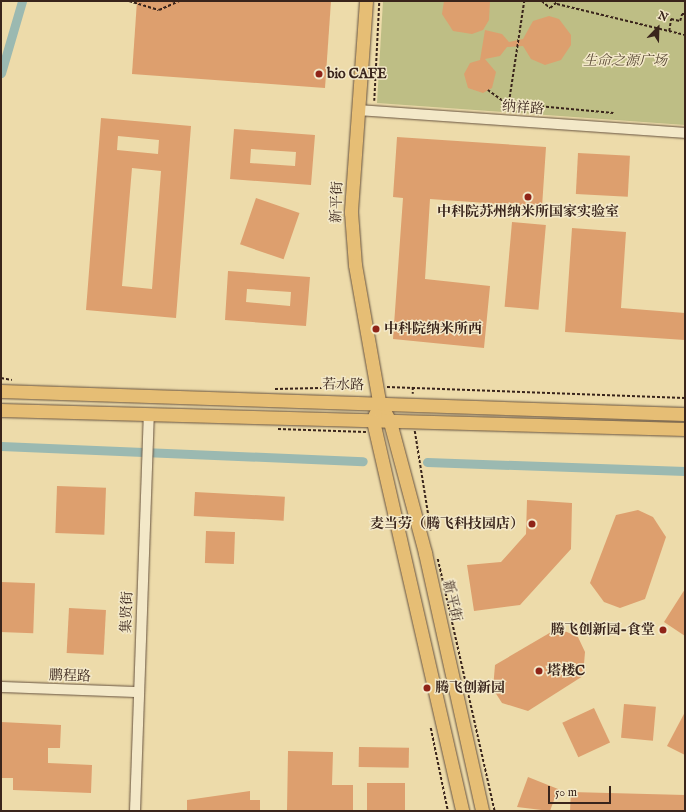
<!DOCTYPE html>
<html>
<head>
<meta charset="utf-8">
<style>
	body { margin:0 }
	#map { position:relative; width:686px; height:812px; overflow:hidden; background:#eddbaa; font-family:"IM FELL English","Noto Serif SC",serif }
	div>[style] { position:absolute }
	.green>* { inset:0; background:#bebe85 }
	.canal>* { height:9px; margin:-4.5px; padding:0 4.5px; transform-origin:4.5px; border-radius:4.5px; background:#9bb9b1 }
	.building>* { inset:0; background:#dd9f6e; transform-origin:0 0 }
	.path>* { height:1.5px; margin-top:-0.75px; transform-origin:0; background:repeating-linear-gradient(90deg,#39241b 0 3px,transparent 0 5px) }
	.roads { filter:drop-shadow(0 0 1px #66523f) drop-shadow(0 0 1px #66523f) }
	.minor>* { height:10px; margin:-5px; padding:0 5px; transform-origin:5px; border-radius:5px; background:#f3e8c8 }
	.major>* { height:13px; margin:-6.5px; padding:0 6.5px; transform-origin:6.5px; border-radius:6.5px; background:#e6be75 }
	.dots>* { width:11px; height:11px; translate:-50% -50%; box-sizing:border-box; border:2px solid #f3e8c8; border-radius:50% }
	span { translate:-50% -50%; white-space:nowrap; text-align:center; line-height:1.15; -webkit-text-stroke:3px #f3e8c8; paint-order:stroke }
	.park-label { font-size:14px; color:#5a4a36; font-style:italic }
	.poi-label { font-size:14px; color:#39241b; font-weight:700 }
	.left { translate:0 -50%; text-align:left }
	.right { translate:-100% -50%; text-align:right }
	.street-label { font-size:14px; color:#39241b }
	.frame { position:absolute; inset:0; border:2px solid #39241b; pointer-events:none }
	.north { position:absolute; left:638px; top:8px; width:40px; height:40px; -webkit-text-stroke:3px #f3e8c8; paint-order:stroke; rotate:23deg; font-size:11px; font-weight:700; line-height:16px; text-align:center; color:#39241b }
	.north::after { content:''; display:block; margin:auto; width:14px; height:18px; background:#39241b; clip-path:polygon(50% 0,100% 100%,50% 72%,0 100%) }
	.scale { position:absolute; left:548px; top:786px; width:63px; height:18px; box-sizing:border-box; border:2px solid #39241b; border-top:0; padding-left:5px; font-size:12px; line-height:14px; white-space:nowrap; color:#39241b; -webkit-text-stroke:3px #f3e8c8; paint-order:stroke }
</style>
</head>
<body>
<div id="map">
	<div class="green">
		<i style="clip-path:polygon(383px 1px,685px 1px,685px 125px,377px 103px)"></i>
	</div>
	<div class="canal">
		<i style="left:1px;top:73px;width:75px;rotate:-73.7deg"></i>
		<i style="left:1px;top:446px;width:362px;rotate:2.4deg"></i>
		<i style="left:427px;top:462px;width:258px;rotate:2deg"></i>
	</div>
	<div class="building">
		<i style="clip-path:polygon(137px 1px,331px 1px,325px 88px,132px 74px)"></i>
		<i style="clip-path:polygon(444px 1px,490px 1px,489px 20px,483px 30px,472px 34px,453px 31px,442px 14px)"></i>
		<i style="clip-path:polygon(549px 16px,559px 19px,571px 35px,571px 45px,561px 60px,545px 65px,531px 59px,523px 46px,507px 47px,500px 56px,485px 59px,496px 72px,492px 88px,483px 93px,468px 88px,464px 74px,470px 63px,480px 60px,485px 30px,502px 34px,509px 42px,523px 39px,533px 21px)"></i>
		<i style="clip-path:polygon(evenodd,101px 118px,191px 126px,176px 318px,86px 310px,101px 118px,118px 136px,159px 140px,158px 154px,117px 150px,118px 136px,101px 118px,132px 168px,161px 171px,152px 289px,122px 286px,132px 168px)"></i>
		<i style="clip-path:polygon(evenodd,234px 129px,315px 135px,311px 185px,230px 179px,234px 129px,251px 149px,296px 152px,295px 166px,250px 163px,251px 149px)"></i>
		<i style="clip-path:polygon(397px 137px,546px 147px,542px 207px,430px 199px,425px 279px,490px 286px,484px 348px,393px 339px,403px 198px,393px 197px)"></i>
		<i style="left:578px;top:153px;width:52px;height:41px;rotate:3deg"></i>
		<i style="left:256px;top:198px;width:46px;height:49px;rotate:19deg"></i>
		<i style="left:512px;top:222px;width:34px;height:85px;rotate:5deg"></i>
		<i style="clip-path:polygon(572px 228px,626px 232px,621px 308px,685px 313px,685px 340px,565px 332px)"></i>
		<i style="clip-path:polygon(evenodd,228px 271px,310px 277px,306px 326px,225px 320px,228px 271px,247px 289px,291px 292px,290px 306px,246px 302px,247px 289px)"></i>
		<i style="left:57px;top:486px;width:49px;height:47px;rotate:2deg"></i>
		<i style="left:195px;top:492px;width:90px;height:24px;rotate:3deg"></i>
		<i style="clip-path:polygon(527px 500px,572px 503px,571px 549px,520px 605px,474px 611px,467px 565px,501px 562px,526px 534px)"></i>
		<i style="clip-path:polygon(638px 510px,653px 517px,666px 537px,645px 599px,620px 608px,604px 602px,590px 583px,616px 515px)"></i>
		<i style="left:206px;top:531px;width:29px;height:32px;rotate:2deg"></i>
		<i style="left:1px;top:582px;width:34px;height:50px;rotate:2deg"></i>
		<i style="clip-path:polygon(685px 589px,685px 636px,664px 622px)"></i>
		<i style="left:69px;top:608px;width:37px;height:45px;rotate:3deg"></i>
		<i style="clip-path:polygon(558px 628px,578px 637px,585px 652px,583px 676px,528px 711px,502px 703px,493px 689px,495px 665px)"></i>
		<i style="left:624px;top:704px;width:32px;height:34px;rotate:5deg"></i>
		<i style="left:594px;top:708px;width:38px;height:35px;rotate:65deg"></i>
		<i style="clip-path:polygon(685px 712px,685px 755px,667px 746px)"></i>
		<i style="clip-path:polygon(1px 722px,61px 725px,60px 748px,48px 748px,48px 763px,92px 765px,91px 793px,13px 790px,13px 778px,1px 778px)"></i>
		<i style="left:359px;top:747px;width:50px;height:20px;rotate:1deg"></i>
		<i style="clip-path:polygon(288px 751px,333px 752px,332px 785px,353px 785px,353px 811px,287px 811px)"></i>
		<i style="clip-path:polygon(528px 777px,558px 789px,550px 811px,517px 807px)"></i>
		<i style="left:367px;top:783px;width:38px;height:28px"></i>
		<i style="clip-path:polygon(250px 791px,250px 800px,260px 800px,260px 811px,187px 811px,187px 800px)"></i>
		<i style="clip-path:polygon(571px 792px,685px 795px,685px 811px,570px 811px)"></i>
	</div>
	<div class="path">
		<i style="left:129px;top:1px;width:31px;rotate:17deg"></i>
		<i style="left:159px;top:10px;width:22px;rotate:-24deg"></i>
		<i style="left:542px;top:1px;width:11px;rotate:41deg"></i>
		<i style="left:550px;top:8px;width:11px;rotate:-41deg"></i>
		<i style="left:557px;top:4px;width:132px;rotate:13.6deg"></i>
		<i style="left:669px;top:31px;width:12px;rotate:-81deg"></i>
		<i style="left:671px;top:19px;width:9px;rotate:13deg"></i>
		<i style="left:680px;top:21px;width:7px;rotate:-74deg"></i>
		<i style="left:682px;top:14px;width:3px"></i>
		<i style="left:488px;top:90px;width:22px;rotate:36deg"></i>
		<i style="left:506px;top:103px;width:108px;rotate:5.3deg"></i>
		<i style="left:374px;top:101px;width:100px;rotate:-87.1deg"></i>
		<i style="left:508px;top:107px;width:107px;rotate:-81.4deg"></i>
		<i style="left:1px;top:378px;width:11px;rotate:10deg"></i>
		<i style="left:387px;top:387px;width:298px;rotate:2.1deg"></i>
		<i style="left:413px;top:387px;width:7px;rotate:90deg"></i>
		<i style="left:275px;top:389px;width:90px;rotate:-1.3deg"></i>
		<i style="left:278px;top:429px;width:88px;rotate:2deg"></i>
		<i style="left:415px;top:431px;width:101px;rotate:80.9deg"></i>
		<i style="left:438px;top:559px;width:258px;rotate:77.3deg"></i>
		<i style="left:431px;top:728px;width:85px;rotate:78.4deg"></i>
	</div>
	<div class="roads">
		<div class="minor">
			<i style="left:359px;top:110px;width:327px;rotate:4deg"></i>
			<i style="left:1px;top:687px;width:136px;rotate:2.1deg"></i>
			<i style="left:135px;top:811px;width:397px;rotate:-88deg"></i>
		</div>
		<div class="major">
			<i style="left:366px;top:1px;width:212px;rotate:94.1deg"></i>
			<i style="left:351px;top:212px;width:53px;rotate:85.7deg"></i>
			<i style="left:355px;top:265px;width:138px;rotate:80deg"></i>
			<i style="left:379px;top:401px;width:24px;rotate:62deg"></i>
			<i style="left:390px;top:422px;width:136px;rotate:75deg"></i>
			<i style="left:425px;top:553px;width:264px;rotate:77.5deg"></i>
			<i style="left:1px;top:391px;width:684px;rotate:1.93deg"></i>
			<i style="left:1px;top:410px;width:684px;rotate:1.59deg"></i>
			<i style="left:375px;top:414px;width:7px;rotate:106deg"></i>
			<i style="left:373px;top:421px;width:400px;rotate:77.1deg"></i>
		</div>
	</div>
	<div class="dots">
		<i style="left:319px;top:74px;background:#8f2418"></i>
		<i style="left:528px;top:197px;background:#8f2418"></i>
		<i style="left:376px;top:329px;background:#8f2418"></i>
		<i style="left:532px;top:524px;background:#8f2418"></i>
		<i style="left:663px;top:630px;background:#8f2418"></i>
		<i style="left:539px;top:671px;background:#8f2418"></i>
		<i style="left:427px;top:688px;background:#8f2418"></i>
	</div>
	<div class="park-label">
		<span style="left:625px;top:61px">生命之源广场</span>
	</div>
	<div class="poi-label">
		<span class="left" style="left:327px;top:74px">bio CAFE</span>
		<span style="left:528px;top:212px">中科院苏州纳米所国家实验室</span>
		<span class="left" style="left:384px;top:329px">中科院纳米所西</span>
		<span class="right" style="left:524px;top:524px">麦当劳（腾飞科技园店）</span>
		<span class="right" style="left:655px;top:630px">腾飞创新园-食堂</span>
		<span class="left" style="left:547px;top:671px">塔楼C</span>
		<span class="left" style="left:435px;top:688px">腾飞创新园</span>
	</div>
	<div class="street-label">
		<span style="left:523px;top:108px;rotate:4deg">纳祥路</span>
		<span style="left:337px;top:202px;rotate:-88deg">新平街</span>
		<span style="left:343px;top:385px;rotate:1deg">若水路</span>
		<span style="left:452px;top:601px;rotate:77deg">新平街</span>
		<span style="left:127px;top:612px;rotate:-88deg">集贤街</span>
		<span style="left:70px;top:676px;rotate:2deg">鹏程路</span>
	</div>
	<div class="frame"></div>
	<div class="north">N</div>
	<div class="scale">50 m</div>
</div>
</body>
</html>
